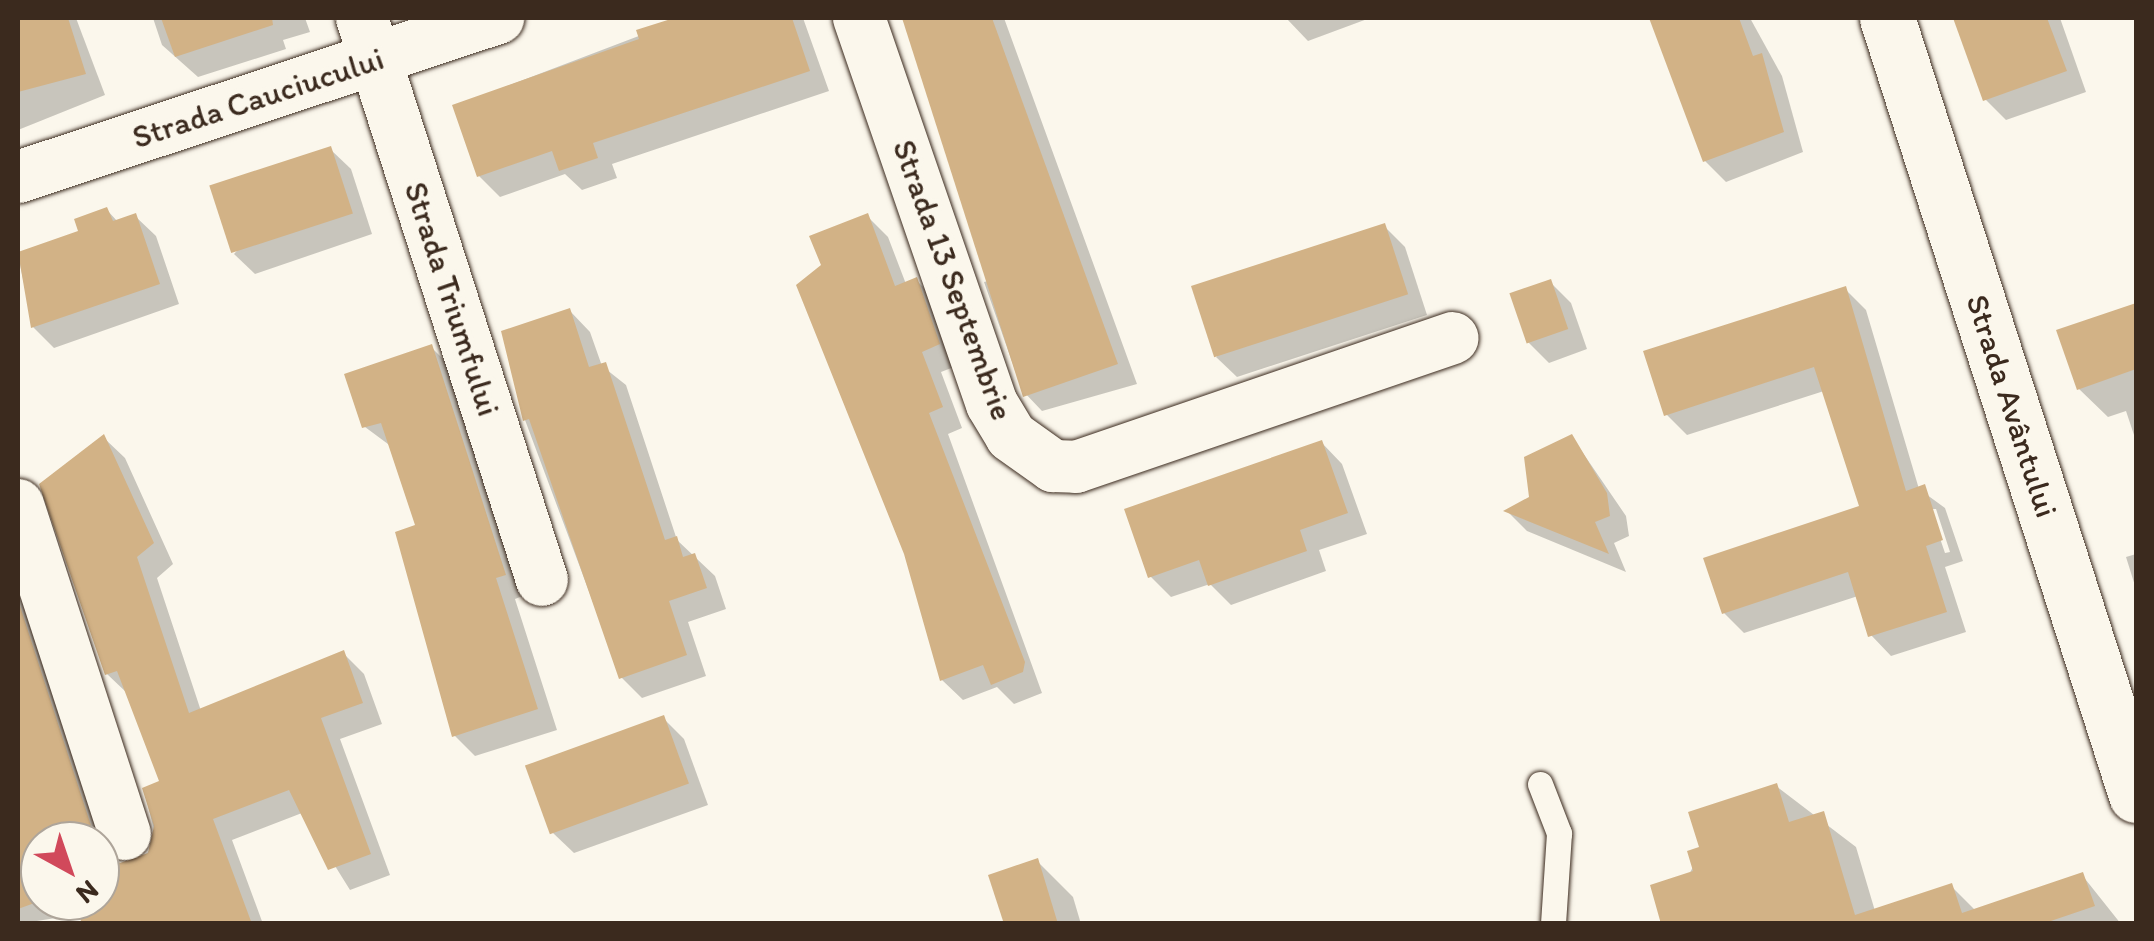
<!DOCTYPE html>
<html>
<head>
<meta charset="utf-8">
<style>
	body { margin:0 }
	#map { position:relative; width:2154px; height:941px; overflow:hidden; background:#fbf7ec; font-family:Itim,sans-serif }
	div>[style] { position:absolute }
	.shadow>* { inset:0; background:#0003 }
	.building>* { inset:0; background:#d2b286; transform-origin:0 0 }
	.roads { filter:drop-shadow(0 0 2px #3b2a1e) drop-shadow(0 0 2px #3b2a1e) }
	.lane>* { height:25px; margin:-12.5px; padding:0 12.5px; transform-origin:12.5px; border-radius:12.5px; background:#fbf7ec }
	.street>* { height:52px; margin:-26px; padding:0 26px; transform-origin:26px; border-radius:26px; background:#fbf7ec }
	.secondary>* { height:55px; margin:-27.5px; padding:0 27.5px; transform-origin:27.5px; border-radius:27.5px; background:#fbf7ec }
	span { translate:-50% -50%; white-space:nowrap; text-align:center; line-height:1.15; -webkit-text-stroke:10px #fbf7ec; paint-order:stroke }
	.street-label { font-size:32px; color:#3b2a1e }
	.frame { position:absolute; inset:0; border:20px solid #3b2a1e; pointer-events:none }
	.north { position:absolute; left:20px; top:821px; width:100px; height:100px; box-sizing:border-box; background:#fbf7ec; border:2px solid #aea59a; border-radius:50%; rotate:140deg; font-size:28px; font-weight:700; line-height:40px; text-align:center; color:#3b2a1e }
	.north::after { content:''; display:block; margin:auto; width:35px; height:45px; background:#d1495b; clip-path:polygon(50% 0,100% 100%,50% 72%,0 100%) }
</style>
</head>
<body>
<div id="map">
	<div class="shadow">
		<i style="clip-path:polygon(76px 18px,105px 95px,18px 130px,18px 19px)"></i>
		<i style="clip-path:polygon(153px 18px,305px 18px,310px 32px,283px 40px,286px 49px,198px 77px,162px 45px)"></i>
		<i style="clip-path:polygon(686px 18px,803px 18px,829px 91px,612px 164px,617px 178px,582px 190px,565px 174px,500px 197px,479px 176px,455px 106px)"></i>
		<i style="clip-path:polygon(904px 18px,1004px 18px,1137px 384px,1042px 411px,1022px 390px,984px 282px,995px 279px)"></i>
		<i style="clip-path:polygon(1286px 18px,1370px 18px,1308px 41px)"></i>
		<i style="clip-path:polygon(1750px 18px,1782px 76px,1803px 152px,1726px 182px,1705px 161px,1653px 21px)"></i>
		<i style="clip-path:polygon(1956px 18px,2060px 18px,2086px 92px,2006px 120px,1986px 100px)"></i>
		<i style="clip-path:polygon(330px 149px,351px 169px,372px 234px,255px 274px,234px 254px)"></i>
		<i style="clip-path:polygon(107px 210px,118px 222px,135px 216px,156px 236px,179px 304px,54px 348px,33px 327px,18px 255px,81px 233px)"></i>
		<i style="clip-path:polygon(867px 216px,888px 237px,906px 284px,916px 280px,937px 301px,959px 365px,941px 372px,962px 428px,948px 434px,1042px 693px,1014px 704px,997px 687px,963px 700px,942px 680px,824px 266px)"></i>
		<i style="clip-path:polygon(1384px 226px,1405px 247px,1427px 315px,1237px 377px,1216px 357px)"></i>
		<i style="clip-path:polygon(1550px 282px,1571px 303px,1587px 349px,1549px 363px,1528px 342px)"></i>
		<i style="clip-path:polygon(evenodd,1845px 289px,1866px 310px,1919px 489px,1945px 508px,1963px 561px,1945px 567px,1966px 632px,1891px 656px,1871px 635px,1858px 596px,1744px 633px,1724px 613px,1862px 508px,1824px 391px,1687px 435px,1666px 414px,1845px 289px,1930px 509px,1936px 509px,1950px 552px,1945px 553px,1930px 509px)"></i>
		<i style="clip-path:polygon(2136px 305px,2136px 441px,2126px 411px,2108px 417px,2079px 389px,2059px 332px)"></i>
		<i style="clip-path:polygon(570px 311px,590px 332px,602px 366px,626px 385px,677px 540px,715px 576px,726px 609px,688px 622px,706px 676px,642px 698px,621px 677px,525px 420px)"></i>
		<i style="clip-path:polygon(431px 347px,452px 368px,525px 595px,515px 599px,557px 730px,475px 756px,454px 735px,418px 527px,392px 447px,365px 427px)"></i>
		<i style="clip-path:polygon(1572px 437px,1626px 516px,1629px 536px,1614px 543px,1626px 572px,1527px 531px,1507px 511px,1532px 498px)"></i>
		<i style="clip-path:polygon(evenodd,104px 438px,125px 458px,173px 564px,157px 578px,201px 711px,343px 653px,364px 674px,382px 724px,340px 739px,390px 875px,350px 890px,302px 813px,232px 840px,263px 924px,85px 924px,81px 914px,18px 924px,18px 566px,116px 866px,136px 865px,157px 842px,144px 790px,162px 783px,128px 694px,107px 674px,104px 438px,40px 841px,100px 841px,100px 901px,40px 901px,40px 841px)"></i>
		<i style="clip-path:polygon(1322px 443px,1342px 464px,1367px 534px,1319px 550px,1326px 571px,1231px 605px,1210px 584px,1171px 597px,1150px 576px)"></i>
		<i style="clip-path:polygon(2136px 554px,2136px 589px,2126px 557px)"></i>
		<i style="clip-path:polygon(663px 718px,684px 739px,708px 805px,574px 853px,553px 833px)"></i>
		<i style="clip-path:polygon(1776px 786px,1856px 847px,1875px 911px,1951px 886px,1976px 911px,2082px 875px,2121px 924px,1664px 924px,1702px 849px)"></i>
		<i style="clip-path:polygon(1037px 861px,1073px 897px,1081px 924px,1007px 924px)"></i>
	</div>
	<div class="building">
		<i style="clip-path:polygon(18px 18px,68px 18px,86px 74px,18px 92px)"></i>
		<i style="clip-path:polygon(161px 18px,272px 18px,273px 25px,175px 57px)"></i>
		<i style="clip-path:polygon(674px 18px,792px 18px,810px 71px,593px 143px,598px 158px,559px 171px,552px 151px,477px 177px,452px 105px,639px 39px,636px 30px)"></i>
		<i style="clip-path:polygon(902px 18px,992px 18px,1118px 364px,1023px 397px)"></i>
		<i style="clip-path:polygon(1649px 18px,1739px 18px,1753px 56px,1762px 53px,1784px 132px,1703px 162px)"></i>
		<i style="clip-path:polygon(1953px 18px,2047px 18px,2067px 71px,1983px 101px)"></i>
		<i style="left:331px;top:146px;width:71px;height:128px;rotate:72deg"></i>
		<i style="clip-path:polygon(107px 207px,113px 221px,136px 213px,160px 284px,31px 328px,18px 252px,78px 231px,74px 219px)"></i>
		<i style="clip-path:polygon(868px 213px,895px 286px,917px 277px,940px 344px,922px 352px,943px 407px,929px 413px,1025px 662px,1023px 672px,991px 685px,983px 665px,940px 681px,904px 554px,796px 285px,821px 265px,809px 236px)"></i>
		<i style="left:1385px;top:223px;width:75px;height:204px;rotate:72deg"></i>
		<i style="left:1551px;top:279px;width:53px;height:44px;rotate:71deg"></i>
		<i style="clip-path:polygon(1846px 286px,1906px 491px,1925px 484px,1943px 540px,1926px 546px,1947px 612px,1868px 637px,1848px 572px,1722px 614px,1703px 558px,1859px 506px,1814px 367px,1664px 416px,1643px 351px)"></i>
		<i style="clip-path:polygon(2136px 303px,2136px 369px,2077px 390px,2056px 330px)"></i>
		<i style="clip-path:polygon(570px 308px,589px 367px,606px 362px,665px 540px,677px 536px,683px 557px,695px 553px,707px 588px,669px 601px,687px 655px,619px 679px,529px 419px,523px 421px,501px 331px)"></i>
		<i style="clip-path:polygon(432px 344px,506px 575px,496px 578px,538px 709px,452px 737px,395px 532px,415px 525px,381px 423px,362px 428px,344px 374px)"></i>
		<i style="clip-path:polygon(104px 434px,154px 543px,137px 557px,189px 713px,344px 650px,363px 703px,321px 718px,371px 854px,328px 870px,289px 790px,213px 819px,252px 924px,82px 924px,74px 901px,100px 901px,100px 849px,120px 863px,148px 853px,154px 826px,142px 788px,159px 781px,117px 671px,105px 675px,39px 484px)"></i>
		<i style="clip-path:polygon(1572px 434px,1607px 493px,1610px 516px,1595px 522px,1609px 554px,1503px 511px,1529px 497px,1524px 457px)"></i>
		<i style="clip-path:polygon(1322px 440px,1348px 513px,1300px 530px,1307px 551px,1208px 586px,1199px 560px,1148px 578px,1124px 509px)"></i>
		<i style="clip-path:polygon(18px 600px,96px 841px,40px 841px,40px 901px,18px 909px)"></i>
		<i style="left:664px;top:715px;width:73px;height:148px;rotate:70deg"></i>
		<i style="clip-path:polygon(1777px 783px,1789px 822px,1824px 811px,1855px 915px,1952px 883px,1962px 913px,2083px 872px,2095px 906px,2042px 924px,1661px 924px,1650px 885px,1693px 871px,1687px 851px,1699px 847px,1688px 812px)"></i>
		<i style="clip-path:polygon(1038px 858px,1058px 924px,1004px 924px,988px 875px)"></i>
	</div>
	<div class="roads">
		<div class="lane">
			<i style="left:1540px;top:784px;width:53px;rotate:68.8deg"></i>
			<i style="left:1559px;top:833px;width:91px;rotate:93.8deg"></i>
		</div>
		<div class="street">
			<i style="left:362px;top:18px;width:590px;rotate:72.24deg"></i>
			<i style="left:859px;top:18px;width:408px;rotate:71deg"></i>
			<i style="left:992px;top:404px;width:37px;rotate:59deg"></i>
			<i style="left:1011px;top:436px;width:52px;rotate:35.5deg"></i>
			<i style="left:1053px;top:466px;width:23px;rotate:2deg"></i>
			<i style="left:1076px;top:467px;width:398px;rotate:-18.9deg"></i>
			<i style="left:18px;top:177px;width:506px;rotate:-18.33deg"></i>
			<i style="left:18px;top:505px;width:346px;rotate:72deg"></i>
		</div>
		<div class="secondary">
			<i style="left:1887px;top:18px;width:816px;rotate:72.23deg"></i>
		</div>
	</div>
	<div class="street-label">
		<span style="left:258px;top:98px;rotate:-18deg">Strada Cauciucului</span>
		<span style="left:953px;top:280px;rotate:70deg">Strada 13 Septembrie</span>
		<span style="left:452px;top:299px;rotate:72deg">Strada Triumfului</span>
		<span style="left:2012px;top:406px;rotate:72deg">Strada Avântului</span>
	</div>
	<div class="frame"></div>
	<div class="north">N</div>
</div>
</body>
</html>
